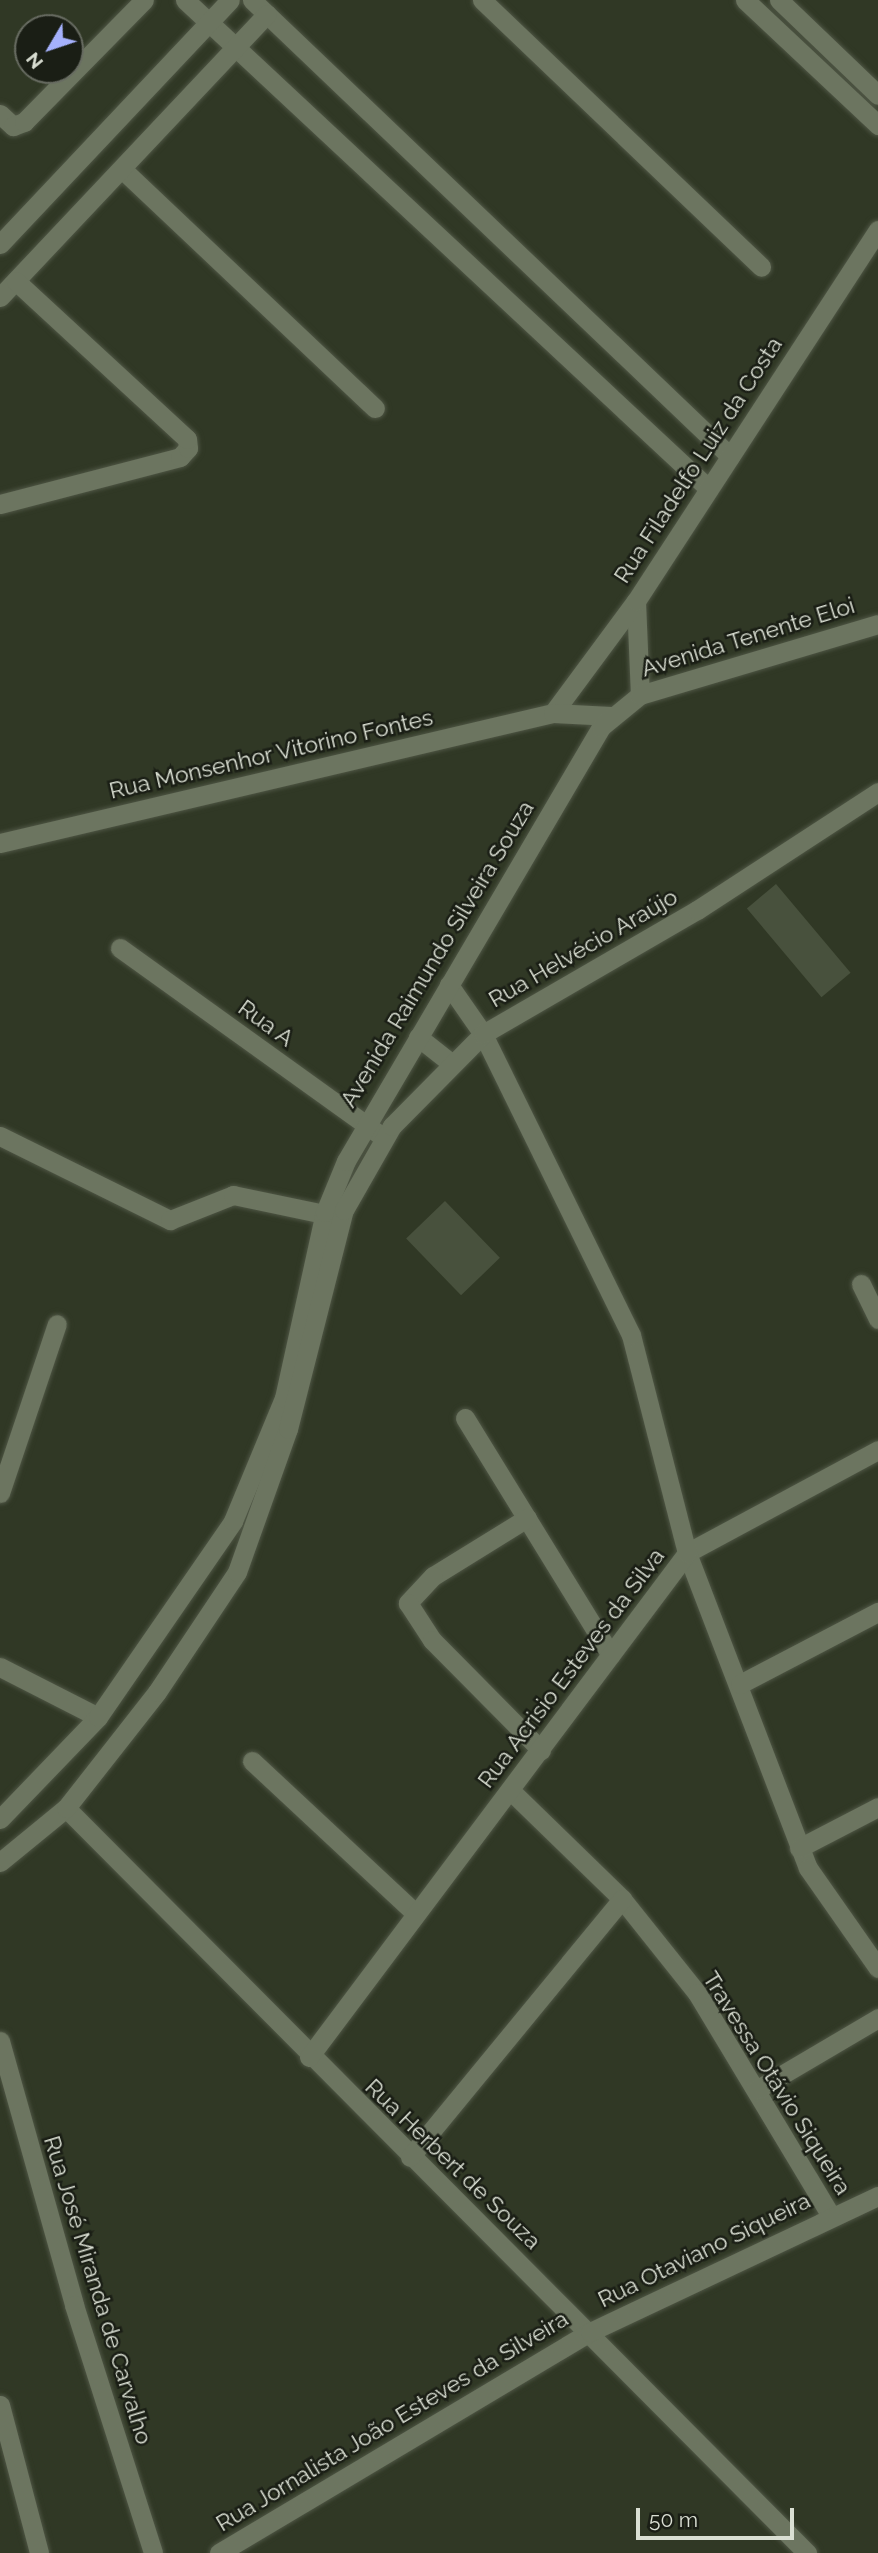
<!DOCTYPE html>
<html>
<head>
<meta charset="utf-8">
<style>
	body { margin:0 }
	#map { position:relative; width:878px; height:2553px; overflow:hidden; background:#303825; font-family:Raleway,sans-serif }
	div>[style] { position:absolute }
	.building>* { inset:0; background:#48513d; transform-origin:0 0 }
	.roads { filter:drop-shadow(0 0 2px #4e5544) drop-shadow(0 0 2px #4e5544) }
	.minor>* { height:19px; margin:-9.5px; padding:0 9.5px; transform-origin:9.5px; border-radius:9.5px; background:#6c7560 }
	.tertiary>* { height:19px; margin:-9.5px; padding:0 9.5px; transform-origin:9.5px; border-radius:9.5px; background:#6c7560 }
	span { translate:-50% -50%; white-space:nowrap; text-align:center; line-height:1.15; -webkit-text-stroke:5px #1a1e15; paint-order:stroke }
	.street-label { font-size:23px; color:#dadfd3 }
	.north { position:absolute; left:14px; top:14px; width:70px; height:70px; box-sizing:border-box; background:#1a1e15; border:2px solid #676b61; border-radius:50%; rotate:231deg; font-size:19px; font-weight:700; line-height:28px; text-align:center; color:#dadfd3 }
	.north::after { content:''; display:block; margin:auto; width:24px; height:32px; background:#a5b1fc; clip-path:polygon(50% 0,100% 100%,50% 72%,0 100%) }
	.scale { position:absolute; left:636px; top:2508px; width:158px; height:32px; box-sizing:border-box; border:4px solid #dadfd3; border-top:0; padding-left:9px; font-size:21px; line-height:24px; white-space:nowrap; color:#dadfd3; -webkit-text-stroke:5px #1a1e15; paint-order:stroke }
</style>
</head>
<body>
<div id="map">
	<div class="building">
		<i style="left:776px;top:884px;width:116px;height:38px;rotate:50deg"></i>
		<i style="left:445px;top:1201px;width:79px;height:54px;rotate:46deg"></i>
	</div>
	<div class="roads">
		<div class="minor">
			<i style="left:185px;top:0;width:715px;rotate:43.02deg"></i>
			<i style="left:252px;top:0;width:661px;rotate:43.65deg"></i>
			<i style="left:482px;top:0;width:386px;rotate:43.7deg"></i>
			<i style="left:745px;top:0;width:183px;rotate:43.2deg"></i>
			<i style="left:779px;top:0;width:137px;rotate:43.8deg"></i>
			<i style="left:0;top:114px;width:18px;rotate:43deg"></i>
			<i style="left:13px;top:126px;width:12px;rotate:-20deg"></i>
			<i style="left:24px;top:122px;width:171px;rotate:-45.5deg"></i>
			<i style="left:122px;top:169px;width:348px;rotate:43.4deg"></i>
			<i style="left:0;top:244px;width:335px;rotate:-46.7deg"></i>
			<i style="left:0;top:297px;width:389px;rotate:-46.7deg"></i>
			<i style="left:0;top:504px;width:186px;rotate:-14.6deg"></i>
			<i style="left:180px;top:457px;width:12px;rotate:-48deg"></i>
			<i style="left:188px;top:448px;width:9px;rotate:-96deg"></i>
			<i style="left:187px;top:439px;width:233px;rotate:-137.3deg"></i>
			<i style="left:636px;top:601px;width:94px;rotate:87.6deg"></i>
			<i style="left:553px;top:713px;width:139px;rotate:-53.5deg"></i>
			<i style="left:636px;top:601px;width:443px;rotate:-56.9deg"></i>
			<i style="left:0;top:843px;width:568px;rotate:-13.23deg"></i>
			<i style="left:553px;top:713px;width:58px;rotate:3deg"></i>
			<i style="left:120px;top:948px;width:324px;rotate:35.7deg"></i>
			<i style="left:0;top:1136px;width:190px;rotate:26.3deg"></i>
			<i style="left:170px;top:1220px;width:68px;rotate:-21.6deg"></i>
			<i style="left:233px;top:1195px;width:107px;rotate:11.8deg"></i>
			<i style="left:861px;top:1284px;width:39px;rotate:64deg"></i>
			<i style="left:465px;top:1418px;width:278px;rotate:58.4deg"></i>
			<i style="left:878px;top:1450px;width:217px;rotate:151.7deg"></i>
			<i style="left:687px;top:1553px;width:337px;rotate:69deg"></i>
			<i style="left:808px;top:1868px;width:122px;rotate:55deg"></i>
			<i style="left:0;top:1493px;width:178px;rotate:-71.4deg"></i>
			<i style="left:527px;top:1518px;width:110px;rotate:148.3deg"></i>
			<i style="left:433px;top:1576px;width:37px;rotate:133deg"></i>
			<i style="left:408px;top:1603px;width:44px;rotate:57deg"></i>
			<i style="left:432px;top:1640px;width:155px;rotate:45.3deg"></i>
			<i style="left:0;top:1667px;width:110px;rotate:27deg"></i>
			<i style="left:740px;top:1684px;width:156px;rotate:-27.6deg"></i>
			<i style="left:252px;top:1761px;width:223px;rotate:43deg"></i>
			<i style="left:511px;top:1791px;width:155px;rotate:44.2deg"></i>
			<i style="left:622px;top:1899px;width:120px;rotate:51.4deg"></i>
			<i style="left:697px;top:1993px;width:260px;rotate:59deg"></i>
			<i style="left:66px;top:1808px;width:1051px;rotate:45.15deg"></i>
			<i style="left:799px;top:1848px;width:89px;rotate:-27.4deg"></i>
			<i style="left:0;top:2041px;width:274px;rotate:74.3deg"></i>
			<i style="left:74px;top:2305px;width:260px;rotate:72.3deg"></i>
			<i style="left:309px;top:2057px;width:630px;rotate:-53.13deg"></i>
			<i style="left:687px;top:1553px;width:225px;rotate:-104.4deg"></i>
			<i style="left:631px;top:1335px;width:335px;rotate:-116.2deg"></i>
			<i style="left:483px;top:1034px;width:60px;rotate:-124.8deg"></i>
			<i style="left:756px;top:2090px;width:142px;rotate:-30.5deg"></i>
			<i style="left:410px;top:2157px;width:334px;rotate:-50.6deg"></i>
			<i style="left:0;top:2405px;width:153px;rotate:75.2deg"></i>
			<i style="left:219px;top:2553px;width:432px;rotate:-30.8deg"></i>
			<i style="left:590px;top:2332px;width:318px;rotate:-25.3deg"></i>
		</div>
		<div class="tertiary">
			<i style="left:418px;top:1037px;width:42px;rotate:38.2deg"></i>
			<i style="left:0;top:1819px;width:141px;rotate:-46.1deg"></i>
			<i style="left:98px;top:1717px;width:238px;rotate:-55.4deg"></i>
			<i style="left:233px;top:1521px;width:133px;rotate:-67.5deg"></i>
			<i style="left:284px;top:1398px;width:190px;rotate:-77.6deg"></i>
			<i style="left:325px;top:1212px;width:55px;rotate:-67.6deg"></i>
			<i style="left:346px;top:1161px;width:503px;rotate:-59.56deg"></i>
			<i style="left:601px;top:727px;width:50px;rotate:-39.4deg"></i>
			<i style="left:640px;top:695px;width:248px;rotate:-16.6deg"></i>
			<i style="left:0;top:1862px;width:85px;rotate:-39.3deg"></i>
			<i style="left:66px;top:1808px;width:147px;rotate:-51.9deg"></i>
			<i style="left:157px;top:1692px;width:144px;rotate:-56.3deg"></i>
			<i style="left:237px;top:1572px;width:152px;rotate:-70.4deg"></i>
			<i style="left:288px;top:1429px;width:226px;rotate:-75.7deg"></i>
			<i style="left:344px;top:1210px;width:97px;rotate:-60.3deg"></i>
			<i style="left:392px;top:1126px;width:129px;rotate:-45.3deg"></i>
			<i style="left:483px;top:1034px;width:247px;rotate:-30.1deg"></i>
			<i style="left:697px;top:910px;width:216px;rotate:-33.1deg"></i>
		</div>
	</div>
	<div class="street-label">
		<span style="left:698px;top:460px;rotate:-57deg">Rua Filadelfo Luiz da Costa</span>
		<span style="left:748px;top:637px;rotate:-17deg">Avenida Tenente Eloi</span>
		<span style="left:271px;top:754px;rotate:-13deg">Rua Monsenhor Vitorino Fontes</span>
		<span style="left:583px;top:948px;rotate:-30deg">Rua Helvécio Araújo</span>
		<span style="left:437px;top:954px;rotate:-59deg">Avenida Raimundo Silveira Souza</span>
		<span style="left:266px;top:1023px;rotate:36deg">Rua A</span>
		<span style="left:571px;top:1668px;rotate:-53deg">Rua Acrisio Esteves da Silva</span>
		<span style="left:777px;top:2083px;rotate:58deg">Travessa Otávio Siqueira</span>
		<span style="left:453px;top:2164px;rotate:44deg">Rua Herbert de Souza</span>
		<span style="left:704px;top:2250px;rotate:-26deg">Rua Otaviano Siqueira</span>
		<span style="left:98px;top:2290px;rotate:73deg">Rua José Miranda de Carvalho</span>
		<span style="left:392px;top:2421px;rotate:-31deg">Rua Jornalista João Esteves da Silveira</span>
	</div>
	<div class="north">N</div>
	<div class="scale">50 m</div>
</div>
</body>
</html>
